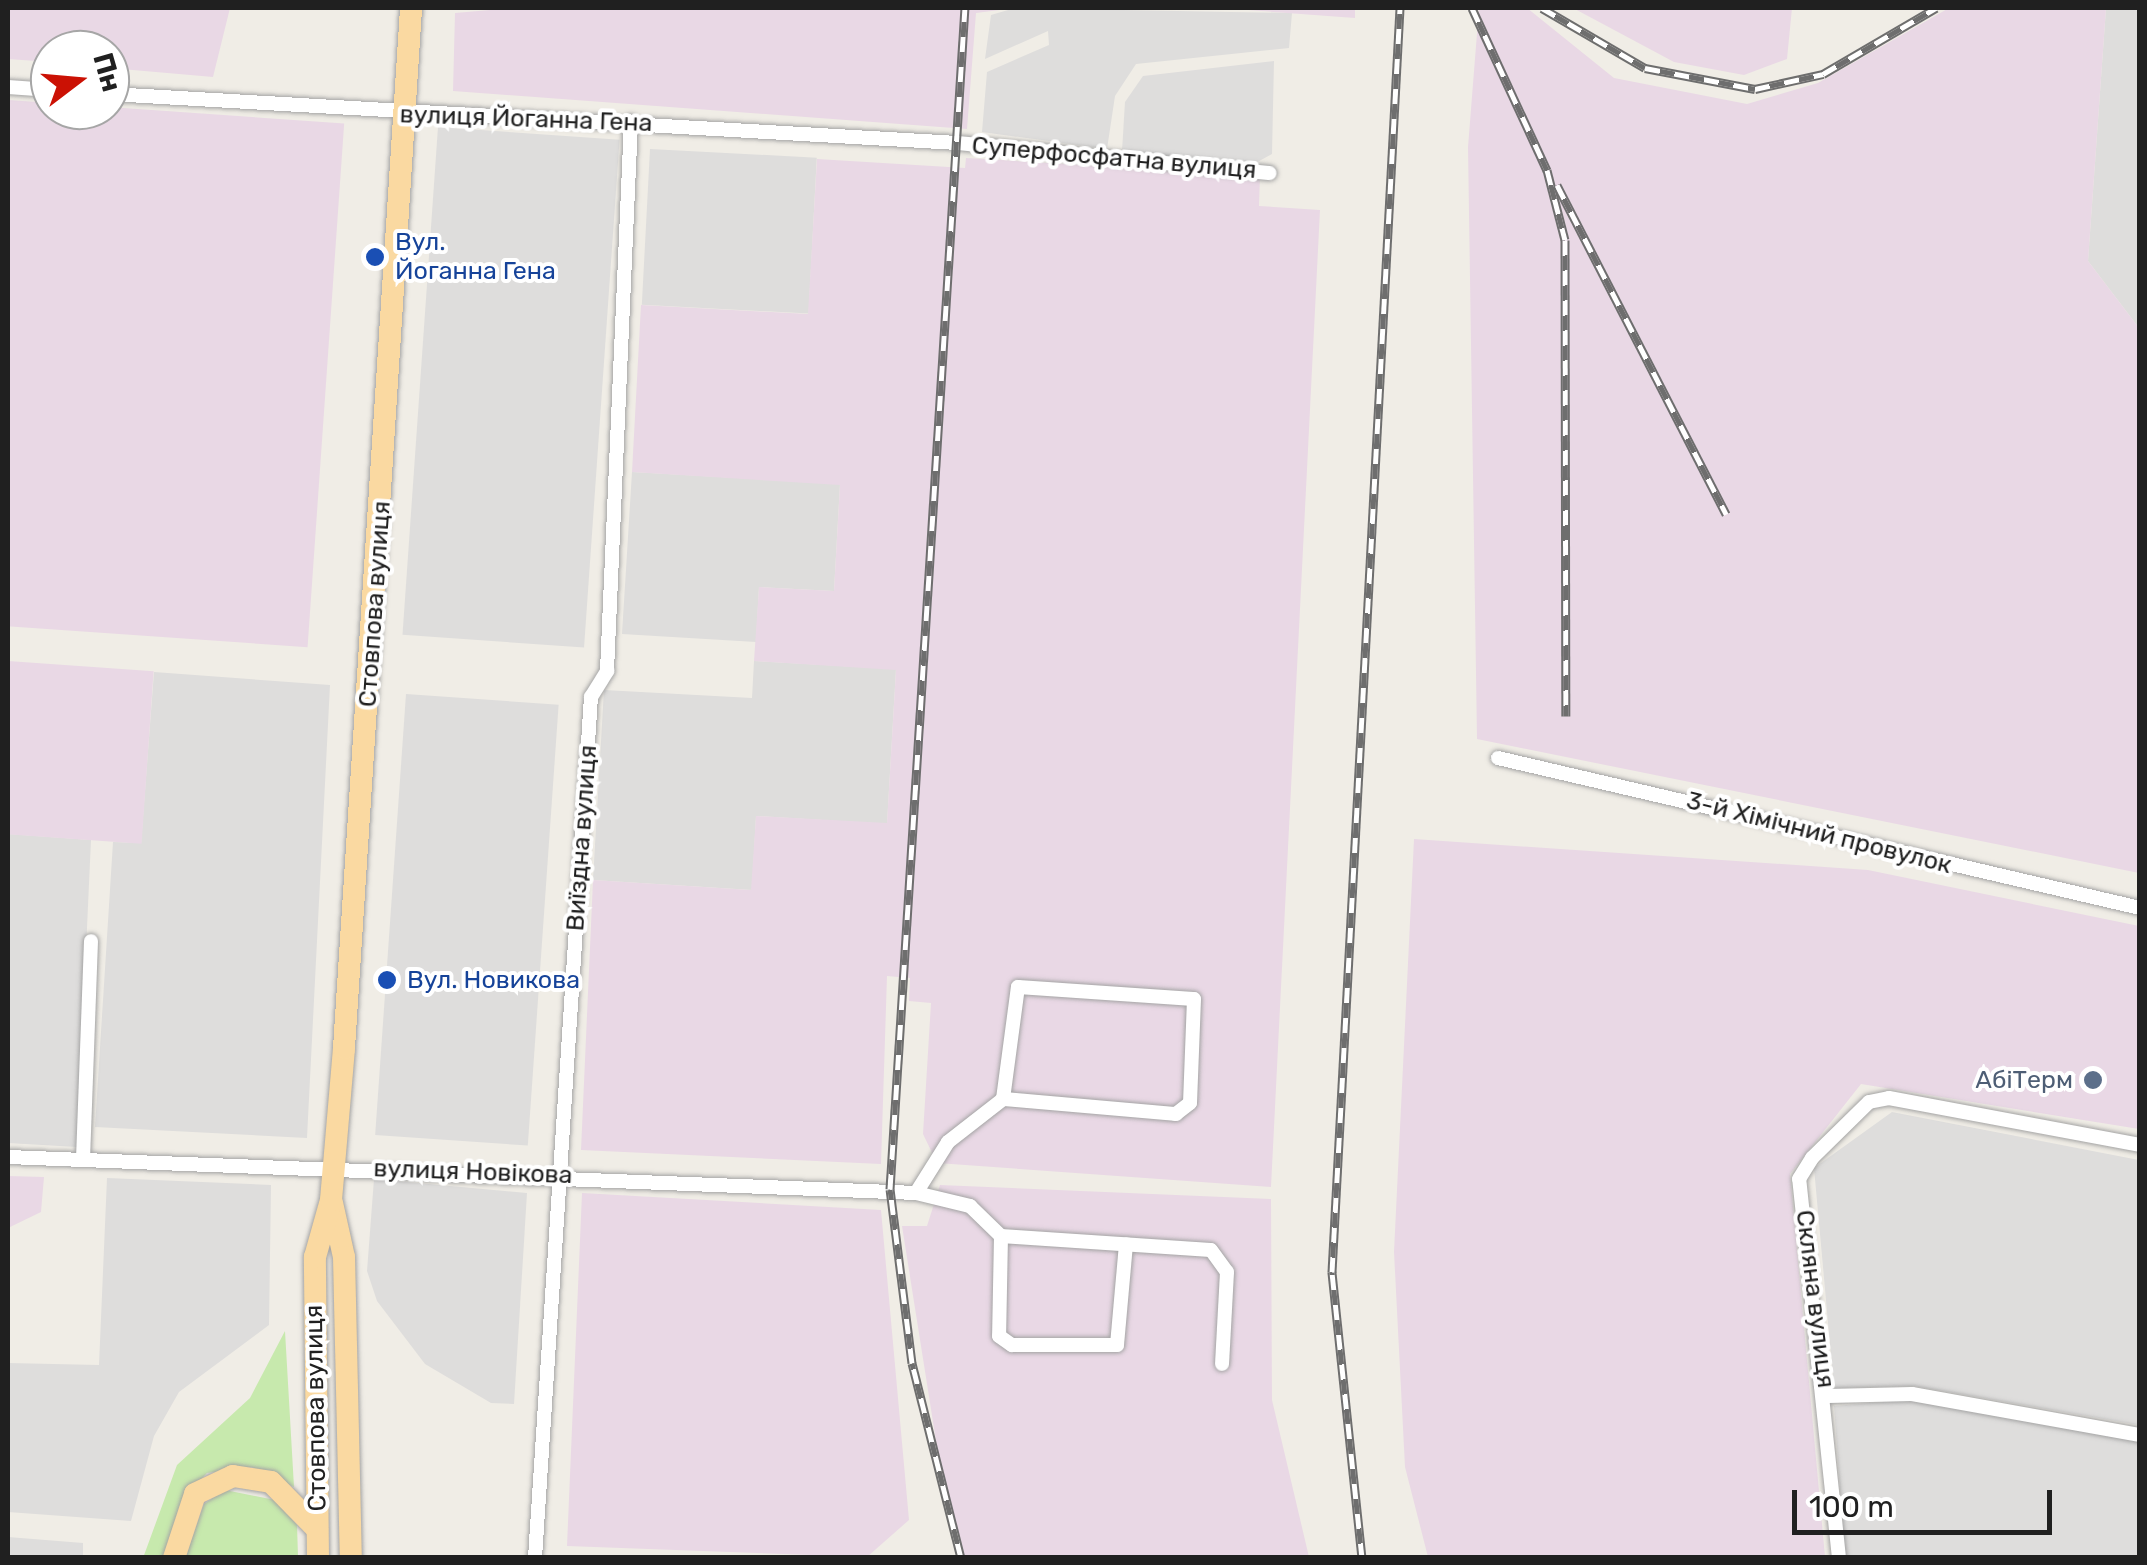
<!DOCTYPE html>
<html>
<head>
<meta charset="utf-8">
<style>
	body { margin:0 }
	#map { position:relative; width:2147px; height:1565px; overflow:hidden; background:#f0ede6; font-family:Rubik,sans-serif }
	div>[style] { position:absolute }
	.residential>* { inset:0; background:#dedddc; transform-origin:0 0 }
	.industrial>* { inset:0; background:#e9d8e5; transform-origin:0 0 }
	.grass>* { inset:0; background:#c7e9ad }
	.roads { filter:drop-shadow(0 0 2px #a4a4a4) drop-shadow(0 0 2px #a4a4a4) }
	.street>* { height:14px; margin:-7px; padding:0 7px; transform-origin:7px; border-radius:7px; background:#fff }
	.primary>* { height:22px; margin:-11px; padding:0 11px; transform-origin:11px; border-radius:11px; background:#fad9a1 }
	.rail>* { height:9px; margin-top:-4.5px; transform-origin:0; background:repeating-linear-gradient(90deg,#fff 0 15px,#6e6e6e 0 30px); box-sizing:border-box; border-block:2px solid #6e6e6e }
	.dots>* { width:28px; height:28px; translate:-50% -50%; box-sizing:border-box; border:5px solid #fff; border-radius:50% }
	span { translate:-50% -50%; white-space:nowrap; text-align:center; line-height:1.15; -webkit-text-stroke:8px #fff; paint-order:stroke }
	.street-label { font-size:25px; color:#202020 }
	.transit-label { font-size:25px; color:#164399 }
	.left { translate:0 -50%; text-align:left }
	.service-label { font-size:25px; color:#4e5e75 }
	.right { translate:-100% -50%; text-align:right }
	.frame { position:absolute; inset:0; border:10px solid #202020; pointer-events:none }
	.north { position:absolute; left:30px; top:30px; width:100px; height:100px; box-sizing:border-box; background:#fff; border:2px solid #a6a6a6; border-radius:50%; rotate:74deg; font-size:28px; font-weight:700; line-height:40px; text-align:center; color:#202020 }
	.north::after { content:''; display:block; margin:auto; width:35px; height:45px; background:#cb1104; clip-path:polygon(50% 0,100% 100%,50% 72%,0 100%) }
	.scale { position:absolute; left:1792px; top:1490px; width:260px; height:45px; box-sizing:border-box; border:5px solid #202020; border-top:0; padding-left:12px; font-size:30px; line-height:35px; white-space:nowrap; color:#202020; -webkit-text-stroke:8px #fff; paint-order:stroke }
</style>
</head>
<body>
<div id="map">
	<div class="residential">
		<i style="clip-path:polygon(1015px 8px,1292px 13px,1289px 48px,1136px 64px,1115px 96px,1107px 149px,982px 132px,987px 72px,1049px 45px,1048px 31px,985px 59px,991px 15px)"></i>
		<i style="clip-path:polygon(2106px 8px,2139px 8px,2139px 328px,2088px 261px)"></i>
		<i style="clip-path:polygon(1274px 61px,1272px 154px,1250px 166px,1122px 151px,1125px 102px,1143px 76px)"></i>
		<i style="left:438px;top:127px;width:182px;height:509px;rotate:4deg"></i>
		<i style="left:650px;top:149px;width:167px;height:156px;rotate:3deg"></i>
		<i style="clip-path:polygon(632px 472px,840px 484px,834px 591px,759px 587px,756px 642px,622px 634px)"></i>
		<i style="clip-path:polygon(754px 661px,896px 669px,887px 824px,756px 816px,752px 890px,593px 880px,604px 690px,752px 698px)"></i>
		<i style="clip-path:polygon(154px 672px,330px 685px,307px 1138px,95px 1127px,113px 842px,141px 843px)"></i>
		<i style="left:406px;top:694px;width:153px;height:442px;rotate:4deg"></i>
		<i style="clip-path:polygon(8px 834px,91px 840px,77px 1147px,8px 1143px)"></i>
		<i style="clip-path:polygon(1892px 1112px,2139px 1160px,2139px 1425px,1914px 1386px,1834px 1388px,1814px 1168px)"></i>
		<i style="clip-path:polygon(107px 1178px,271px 1185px,269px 1325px,179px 1392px,154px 1436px,131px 1521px,8px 1512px,8px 1363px,99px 1365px)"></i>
		<i style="clip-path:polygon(374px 1179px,527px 1193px,514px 1404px,491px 1403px,425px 1364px,377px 1301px,367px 1271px)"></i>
		<i style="clip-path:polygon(1908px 1400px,2139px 1441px,2139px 1557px,1845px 1557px,1834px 1406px)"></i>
		<i style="clip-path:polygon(8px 1537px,83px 1543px,83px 1557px,8px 1557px)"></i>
	</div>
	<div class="industrial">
		<i style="clip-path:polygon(8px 8px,230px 8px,213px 77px,110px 68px,110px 50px,50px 50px,50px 62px,8px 59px)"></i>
		<i style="clip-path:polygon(514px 8px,1015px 8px,976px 13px,967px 129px,453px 91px,455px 13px)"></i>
		<i style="clip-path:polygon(1221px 8px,1355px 8px,1355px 18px)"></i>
		<i style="clip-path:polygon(1479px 8px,1527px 8px,1614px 78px,1747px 104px,1818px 83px,1949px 8px,2106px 8px,2088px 261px,2139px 328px,2139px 873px,1477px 739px,1468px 147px)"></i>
		<i style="clip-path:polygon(1573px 8px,1792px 8px,1787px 59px,1744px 75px,1674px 62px)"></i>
		<i style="left:8px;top:100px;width:337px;height:525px;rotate:4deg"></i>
		<i style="clip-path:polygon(966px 158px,1260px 175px,1259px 206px,1320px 210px,1271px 1187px,937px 1163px,923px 1134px,931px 1003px,909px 1001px,910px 978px,887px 976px,881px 1164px,581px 1150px,593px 880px,751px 890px,756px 816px,887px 823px,896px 670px,754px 661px,759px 587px,834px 591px,840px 485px,632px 472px,641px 305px,808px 314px,817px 159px,965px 168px)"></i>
		<i style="left:8px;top:661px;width:146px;height:173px;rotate:4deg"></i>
		<i style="clip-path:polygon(1414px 839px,1868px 870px,2139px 926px,2139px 1129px,1861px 1084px,1790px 1174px,1825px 1557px,1428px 1557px,1405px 1467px,1394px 1252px)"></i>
		<i style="clip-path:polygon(8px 1176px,44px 1177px,41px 1212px,8px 1228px)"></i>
		<i style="clip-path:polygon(940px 1185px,1271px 1199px,1272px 1400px,1309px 1557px,964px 1557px,940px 1466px,902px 1226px,927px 1226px)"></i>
		<i style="clip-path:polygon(582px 1193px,881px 1210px,909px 1520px,867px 1557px,567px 1546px)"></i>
	</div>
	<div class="grass">
		<i style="clip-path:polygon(285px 1331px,294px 1487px,252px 1467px,207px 1473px,182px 1499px,165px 1557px,143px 1558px,177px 1465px,250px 1398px)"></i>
		<i style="clip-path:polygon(225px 1490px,275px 1500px,297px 1525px,298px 1557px,185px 1558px,204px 1504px)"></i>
	</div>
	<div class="roads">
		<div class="street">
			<i style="left:8px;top:87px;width:42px;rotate:4.1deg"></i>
			<i style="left:110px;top:94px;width:848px;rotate:3.31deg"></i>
			<i style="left:957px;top:143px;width:314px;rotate:5.5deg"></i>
			<i style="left:1498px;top:758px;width:659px;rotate:13.15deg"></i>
			<i style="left:8px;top:1157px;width:909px;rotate:2.27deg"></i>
			<i style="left:916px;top:1193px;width:56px;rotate:13.5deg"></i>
			<i style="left:970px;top:1206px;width:43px;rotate:44.1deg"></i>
			<i style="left:1001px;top:1236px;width:210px;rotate:3.8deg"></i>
			<i style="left:1211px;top:1250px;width:27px;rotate:54deg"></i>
			<i style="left:1227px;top:1272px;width:92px;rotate:93.1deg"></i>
			<i style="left:83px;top:1159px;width:218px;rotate:-87.9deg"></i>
			<i style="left:916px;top:1193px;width:60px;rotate:-57.9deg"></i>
			<i style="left:948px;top:1142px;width:70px;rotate:-38deg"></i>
			<i style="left:1003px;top:1099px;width:113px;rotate:-82.4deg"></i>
			<i style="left:1018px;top:987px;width:176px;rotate:3.9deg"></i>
			<i style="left:1194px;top:999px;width:104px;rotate:92.2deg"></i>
			<i style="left:1190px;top:1103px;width:18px;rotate:142deg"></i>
			<i style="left:1176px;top:1114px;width:174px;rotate:-175deg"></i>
			<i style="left:1001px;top:1236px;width:100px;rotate:91.1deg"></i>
			<i style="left:999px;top:1336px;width:16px;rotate:35deg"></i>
			<i style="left:1012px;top:1345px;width:105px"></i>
			<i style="left:1117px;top:1345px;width:101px;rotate:-84.9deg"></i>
			<i style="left:1828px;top:1396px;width:84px;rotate:-1.4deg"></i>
			<i style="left:1912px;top:1394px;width:232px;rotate:10.2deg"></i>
			<i style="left:535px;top:1558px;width:863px;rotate:-86.28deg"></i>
			<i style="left:591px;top:697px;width:31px;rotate:-58deg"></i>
			<i style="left:607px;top:671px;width:550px;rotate:-87.5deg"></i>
			<i style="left:1839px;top:1558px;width:381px;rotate:-96deg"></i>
			<i style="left:1799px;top:1179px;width:25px;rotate:-58deg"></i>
			<i style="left:1812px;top:1158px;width:80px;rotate:-44.5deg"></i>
			<i style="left:1869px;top:1102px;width:20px;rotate:-11deg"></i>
			<i style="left:1889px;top:1098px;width:255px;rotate:10.6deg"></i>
		</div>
		<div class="primary">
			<i style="left:332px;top:1203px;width:55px;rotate:77.5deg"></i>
			<i style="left:344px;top:1257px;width:301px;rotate:88.7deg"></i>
			<i style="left:174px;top:1558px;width:67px;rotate:-71.8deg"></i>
			<i style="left:195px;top:1494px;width:42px;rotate:-25.3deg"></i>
			<i style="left:233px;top:1476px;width:38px;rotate:9deg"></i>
			<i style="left:271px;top:1482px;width:66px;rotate:45.6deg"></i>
			<i style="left:318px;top:1558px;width:301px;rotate:-90.6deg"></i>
			<i style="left:315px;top:1257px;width:59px;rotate:-74.3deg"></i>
			<i style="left:331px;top:1200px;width:153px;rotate:-85.1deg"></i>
			<i style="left:344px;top:1048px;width:1042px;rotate:-86.31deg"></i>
		</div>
	</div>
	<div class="rail">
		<i style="left:1472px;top:8px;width:179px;rotate:65.2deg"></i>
		<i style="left:1547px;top:170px;width:72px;rotate:75.6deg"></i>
		<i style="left:1565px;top:240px;width:476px;rotate:89.9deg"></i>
		<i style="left:1542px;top:8px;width:119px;rotate:30.2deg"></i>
		<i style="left:1645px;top:68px;width:112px;rotate:10.8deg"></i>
		<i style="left:1755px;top:89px;width:70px;rotate:-12.4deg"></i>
		<i style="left:1823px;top:74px;width:131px;rotate:-30.3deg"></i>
		<i style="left:1557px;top:185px;width:370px;rotate:62.8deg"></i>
		<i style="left:961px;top:1558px;width:201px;rotate:-104.1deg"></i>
		<i style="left:912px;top:1363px;width:175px;rotate:-97.2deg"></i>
		<i style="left:890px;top:1189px;width:1183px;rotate:-86.37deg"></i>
		<i style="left:1362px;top:1558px;width:288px;rotate:-96deg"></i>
		<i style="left:1332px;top:1272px;width:1266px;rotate:-86.92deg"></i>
	</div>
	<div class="dots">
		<i style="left:375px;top:257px;background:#1a4fb4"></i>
		<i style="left:387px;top:980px;background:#1a4fb4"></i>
		<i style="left:2093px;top:1080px;background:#5c6f8a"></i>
	</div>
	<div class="street-label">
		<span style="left:526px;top:119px;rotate:2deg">вулиця Йоганна Гена</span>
		<span style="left:1114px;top:158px;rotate:5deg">Суперфосфатна вулиця</span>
		<span style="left:375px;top:604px;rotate:-86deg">Стовпова вулиця</span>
		<span style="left:1819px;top:833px;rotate:14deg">3-й Хімічний провулок</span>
		<span style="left:582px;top:838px;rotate:-86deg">Виїздна вулиця</span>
		<span style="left:473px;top:1172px;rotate:2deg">вулиця Новікова</span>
		<span style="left:1815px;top:1299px;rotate:83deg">Скляна вулиця</span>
		<span style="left:316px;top:1408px;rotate:-91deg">Стовпова вулиця</span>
	</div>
	<div class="transit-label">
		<span class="left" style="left:395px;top:257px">Вул.<br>Йоганна Гена</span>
		<span class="left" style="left:407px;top:980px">Вул. Новикова</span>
	</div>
	<div class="service-label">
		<span class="right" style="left:2073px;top:1080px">АбіТерм</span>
	</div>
	<div class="frame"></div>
	<div class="north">Пн</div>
	<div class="scale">100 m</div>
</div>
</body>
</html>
